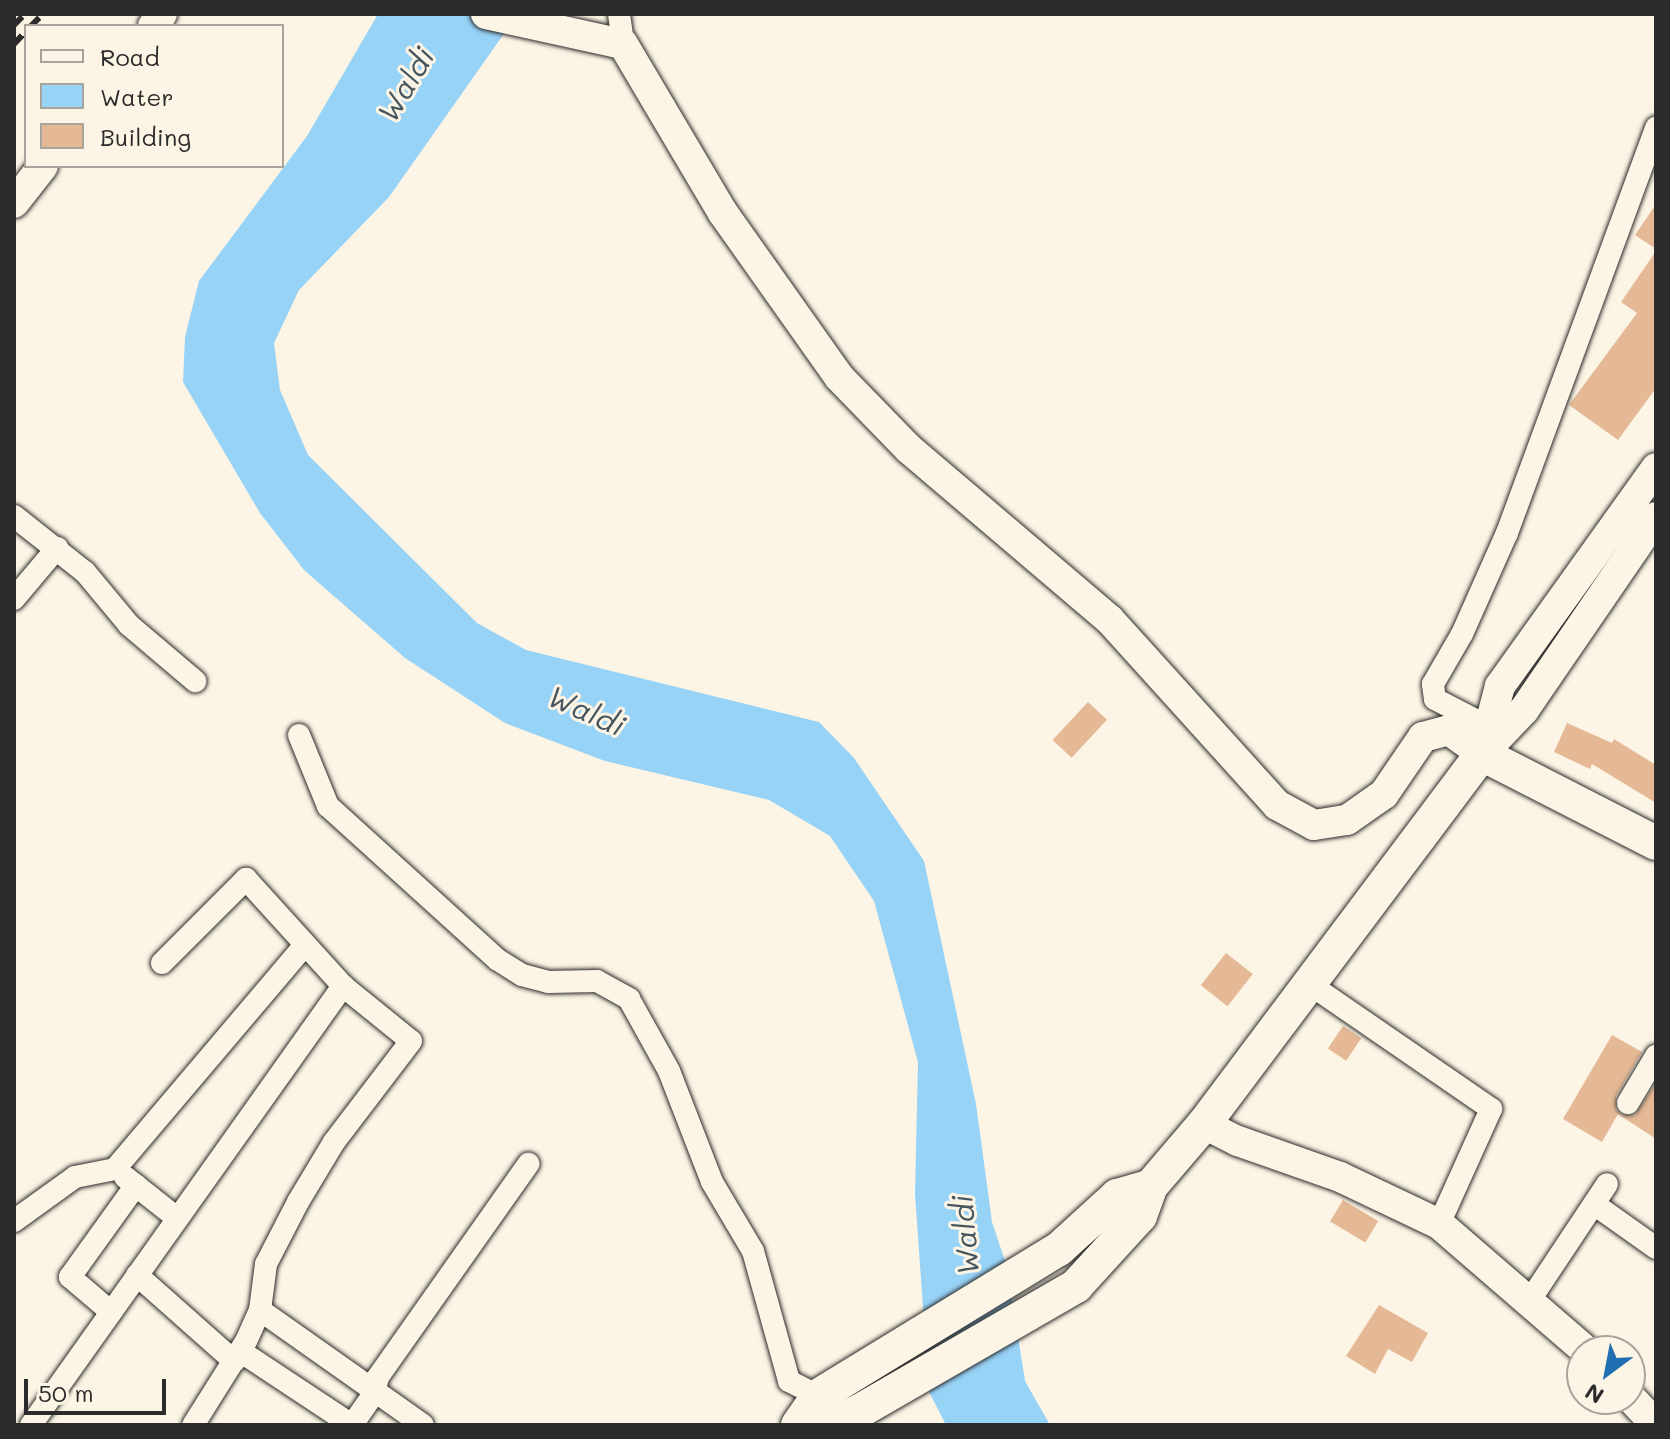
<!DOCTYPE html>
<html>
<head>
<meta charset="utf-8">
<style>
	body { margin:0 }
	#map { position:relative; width:1670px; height:1439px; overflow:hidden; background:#fcf5e5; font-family:Mali,sans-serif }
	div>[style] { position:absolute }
	.water>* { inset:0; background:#97d2f7 }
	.building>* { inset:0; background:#e5b996; transform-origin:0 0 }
	.roads { filter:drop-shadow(0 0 2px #2b2b2b) drop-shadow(0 0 2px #2b2b2b) }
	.street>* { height:22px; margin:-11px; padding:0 11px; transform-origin:11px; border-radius:11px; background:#fcf5e5 }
	.secondary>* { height:30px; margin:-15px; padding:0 15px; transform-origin:15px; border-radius:15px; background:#fcf5e5 }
	.primary>* { height:34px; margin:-17px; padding:0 17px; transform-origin:17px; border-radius:17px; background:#fcf5e5 }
	.rail>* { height:6px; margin-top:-3px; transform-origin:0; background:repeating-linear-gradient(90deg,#2b2b2b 0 12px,transparent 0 18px) }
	span { translate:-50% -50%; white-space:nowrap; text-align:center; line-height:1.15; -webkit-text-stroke:6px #fcf5e5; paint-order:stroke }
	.water-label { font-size:30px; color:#46555e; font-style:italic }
	.frame { position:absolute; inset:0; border:16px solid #2b2b2b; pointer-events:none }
	.legend { position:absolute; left:24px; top:24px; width:260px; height:144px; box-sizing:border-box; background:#fcf5e5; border:2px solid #a8a49b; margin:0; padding:10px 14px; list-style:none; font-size:24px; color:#2b2b2b }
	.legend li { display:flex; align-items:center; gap:16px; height:40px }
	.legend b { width:40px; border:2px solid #a8a49b }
	.north { position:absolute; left:1566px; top:1335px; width:80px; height:80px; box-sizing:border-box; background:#fcf5e5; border:2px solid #a8a49b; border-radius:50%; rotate:212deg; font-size:22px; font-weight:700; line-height:32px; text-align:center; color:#2b2b2b }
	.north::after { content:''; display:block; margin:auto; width:28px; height:36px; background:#1f6fb2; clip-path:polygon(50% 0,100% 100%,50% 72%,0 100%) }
	.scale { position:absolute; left:24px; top:1379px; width:142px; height:36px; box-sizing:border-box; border:4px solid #2b2b2b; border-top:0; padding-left:10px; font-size:24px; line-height:28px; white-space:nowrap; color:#2b2b2b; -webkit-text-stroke:6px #fcf5e5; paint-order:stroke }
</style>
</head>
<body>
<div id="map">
	<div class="water">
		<i style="clip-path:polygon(378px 14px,518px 14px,389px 197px,299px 290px,274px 343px,280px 390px,308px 455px,477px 623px,526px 650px,819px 722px,854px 758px,924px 861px,976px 1104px,992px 1222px,1007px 1267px,1025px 1381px,1050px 1425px,946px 1425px,929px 1392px,915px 1194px,918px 1062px,874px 901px,830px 836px,769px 800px,605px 761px,505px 723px,405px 658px,304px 570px,260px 513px,183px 382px,185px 337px,199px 281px,307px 136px)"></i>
	</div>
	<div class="building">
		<i style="clip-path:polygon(1656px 204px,1656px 249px,1635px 235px)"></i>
		<i style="clip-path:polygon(1656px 251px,1656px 388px,1618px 440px,1569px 405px,1637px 313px,1621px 302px)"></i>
		<i style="left:1088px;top:702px;width:26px;height:52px;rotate:43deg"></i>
		<i style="clip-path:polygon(1567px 723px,1612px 743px,1614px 739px,1656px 765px,1656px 803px,1592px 764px,1590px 769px,1554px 752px)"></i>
		<i style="left:1226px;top:953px;width:34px;height:41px;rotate:38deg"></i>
		<i style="left:1343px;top:1026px;width:22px;height:27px;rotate:34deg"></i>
		<i style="clip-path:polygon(1612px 1035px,1642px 1052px,1616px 1096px,1616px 1109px,1622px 1115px,1635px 1115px,1656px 1083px,1656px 1139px,1618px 1114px,1602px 1142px,1563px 1119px)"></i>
		<i style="left:1343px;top:1200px;width:41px;height:25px;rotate:31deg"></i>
		<i style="clip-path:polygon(1379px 1305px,1428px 1333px,1412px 1362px,1388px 1349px,1375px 1374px,1346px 1356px)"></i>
	</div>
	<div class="roads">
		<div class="street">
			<i style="left:619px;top:14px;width:30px;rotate:82deg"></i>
			<i style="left:14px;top:516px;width:90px;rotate:38.3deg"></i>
			<i style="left:85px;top:572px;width:69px;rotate:50.3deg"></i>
			<i style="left:129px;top:625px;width:87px;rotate:40.3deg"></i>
			<i style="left:14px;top:599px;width:67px;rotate:-49.9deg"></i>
			<i style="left:1489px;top:727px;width:61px;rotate:-152.6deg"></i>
			<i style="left:1435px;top:699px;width:15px;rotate:-98deg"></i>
			<i style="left:1433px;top:684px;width:58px;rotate:-59.9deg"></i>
			<i style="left:1462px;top:634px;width:111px;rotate:-66deg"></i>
			<i style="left:1507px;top:533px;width:432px;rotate:-69.8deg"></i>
			<i style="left:299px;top:735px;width:77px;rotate:67.8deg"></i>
			<i style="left:328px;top:806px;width:229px;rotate:42.2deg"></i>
			<i style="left:498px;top:960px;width:28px;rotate:32deg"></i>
			<i style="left:522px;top:975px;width:27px;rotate:15deg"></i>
			<i style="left:548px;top:982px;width:49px;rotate:-1.2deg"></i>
			<i style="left:597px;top:981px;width:37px;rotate:29deg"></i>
			<i style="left:629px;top:999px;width:82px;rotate:60.9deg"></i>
			<i style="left:669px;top:1071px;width:119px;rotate:68.8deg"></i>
			<i style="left:712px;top:1182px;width:80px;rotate:59.3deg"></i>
			<i style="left:753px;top:1251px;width:135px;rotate:74.5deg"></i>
			<i style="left:789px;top:1381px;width:33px;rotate:27deg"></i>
			<i style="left:162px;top:963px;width:119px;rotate:-45deg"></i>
			<i style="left:246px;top:879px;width:144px;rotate:47.8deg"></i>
			<i style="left:343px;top:986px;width:87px;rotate:39deg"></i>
			<i style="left:411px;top:1041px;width:127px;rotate:127.3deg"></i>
			<i style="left:334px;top:1142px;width:70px;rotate:121deg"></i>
			<i style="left:298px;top:1202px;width:70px;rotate:117.3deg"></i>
			<i style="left:266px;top:1264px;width:46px;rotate:97.4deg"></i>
			<i style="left:260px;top:1310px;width:34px;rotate:114deg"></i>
			<i style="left:246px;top:1341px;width:99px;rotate:122.2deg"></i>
			<i style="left:1308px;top:983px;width:222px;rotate:34.5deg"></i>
			<i style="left:1491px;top:1109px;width:126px;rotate:114.3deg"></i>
			<i style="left:1628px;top:1103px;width:55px;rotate:-59.2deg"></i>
			<i style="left:125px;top:1177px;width:66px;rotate:38.3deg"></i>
			<i style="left:1594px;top:1204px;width:76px;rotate:35.4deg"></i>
			<i style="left:14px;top:1221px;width:75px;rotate:-35.8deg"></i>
			<i style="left:75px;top:1177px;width:41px;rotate:-11.3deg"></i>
			<i style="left:115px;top:1169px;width:291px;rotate:-49.7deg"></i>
			<i style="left:137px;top:1275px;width:130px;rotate:41.6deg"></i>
			<i style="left:1530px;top:1300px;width:139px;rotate:-56.4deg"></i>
			<i style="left:260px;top:1310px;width:199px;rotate:35.2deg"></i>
			<i style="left:111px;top:1312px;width:54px;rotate:-139.5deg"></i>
			<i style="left:70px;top:1277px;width:113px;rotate:-54.3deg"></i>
			<i style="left:240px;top:1351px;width:134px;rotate:33.5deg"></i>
			<i style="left:31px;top:1425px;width:539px;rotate:-54.6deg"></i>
			<i style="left:352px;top:1425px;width:39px;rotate:-55deg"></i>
			<i style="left:374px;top:1393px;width:16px;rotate:-76deg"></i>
			<i style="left:378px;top:1377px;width:261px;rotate:-54.8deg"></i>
		</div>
		<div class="secondary">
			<i style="left:486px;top:14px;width:140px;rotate:12.4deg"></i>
			<i style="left:623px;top:44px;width:196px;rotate:59.4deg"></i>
			<i style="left:723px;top:213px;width:201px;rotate:54.7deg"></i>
			<i style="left:839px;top:377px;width:100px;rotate:45.8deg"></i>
			<i style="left:909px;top:449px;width:262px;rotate:40.4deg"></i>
			<i style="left:1109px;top:619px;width:251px;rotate:47.9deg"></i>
			<i style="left:1277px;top:805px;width:42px;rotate:28.4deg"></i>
			<i style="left:1314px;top:825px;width:33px;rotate:-9deg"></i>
			<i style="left:1347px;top:820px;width:45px;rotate:-35.1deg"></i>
			<i style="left:1384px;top:794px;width:69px;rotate:-55.6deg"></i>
			<i style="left:1423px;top:737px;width:27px;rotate:-15deg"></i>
			<i style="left:1449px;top:730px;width:41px;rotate:36deg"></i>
			<i style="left:153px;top:26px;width:15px;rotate:-53deg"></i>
			<i style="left:14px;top:203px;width:47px;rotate:-51.9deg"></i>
			<i style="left:1486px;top:750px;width:55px;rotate:-46.5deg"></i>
			<i style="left:1524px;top:710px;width:234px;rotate:-55.6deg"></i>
			<i style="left:1482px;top:754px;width:70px;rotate:-75.2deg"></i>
			<i style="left:1500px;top:686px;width:268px;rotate:-54.4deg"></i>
			<i style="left:1204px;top:1124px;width:38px;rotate:27deg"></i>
			<i style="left:1238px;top:1141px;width:108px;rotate:19.4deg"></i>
			<i style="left:1340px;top:1177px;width:110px;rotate:25.4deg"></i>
			<i style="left:1439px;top:1224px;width:194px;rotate:40.8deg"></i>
			<i style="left:1630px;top:1397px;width:38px;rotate:47deg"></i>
		</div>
		<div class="primary">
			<i style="left:798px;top:1425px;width:35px;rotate:-55deg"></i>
			<i style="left:818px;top:1396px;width:282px;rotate:-31.4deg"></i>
			<i style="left:1059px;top:1249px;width:79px;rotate:-42.4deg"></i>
			<i style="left:1117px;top:1196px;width:35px;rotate:-16deg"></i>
			<i style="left:800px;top:1425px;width:32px;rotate:-2deg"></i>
			<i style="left:832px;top:1424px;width:29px;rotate:-25deg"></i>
			<i style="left:858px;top:1412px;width:252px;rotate:-30deg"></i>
			<i style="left:1076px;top:1286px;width:95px;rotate:-47.6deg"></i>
			<i style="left:1140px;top:1216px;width:32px;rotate:-70deg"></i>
			<i style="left:1151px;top:1186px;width:82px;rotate:-49.5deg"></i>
			<i style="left:1204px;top:1124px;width:463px;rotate:-53.1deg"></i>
			<i style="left:1482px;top:754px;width:195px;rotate:27.1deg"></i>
		</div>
	</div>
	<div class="rail">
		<i style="left:14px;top:25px;width:16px;rotate:-45deg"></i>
		<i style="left:31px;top:26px;width:17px;rotate:-45deg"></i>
		<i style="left:14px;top:44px;width:18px;rotate:-47deg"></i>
	</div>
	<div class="water-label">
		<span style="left:405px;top:84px;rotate:-59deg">Waldi</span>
		<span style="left:587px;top:710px;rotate:24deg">Waldi</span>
		<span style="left:964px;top:1235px;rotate:-95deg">Waldi</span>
	</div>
	<div class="frame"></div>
	<ul class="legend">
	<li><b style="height:10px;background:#fcf5e5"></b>Road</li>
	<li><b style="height:22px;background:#97d2f7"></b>Water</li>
	<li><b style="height:22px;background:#e5b996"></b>Building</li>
	</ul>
	<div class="north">N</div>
	<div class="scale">50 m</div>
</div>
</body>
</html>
